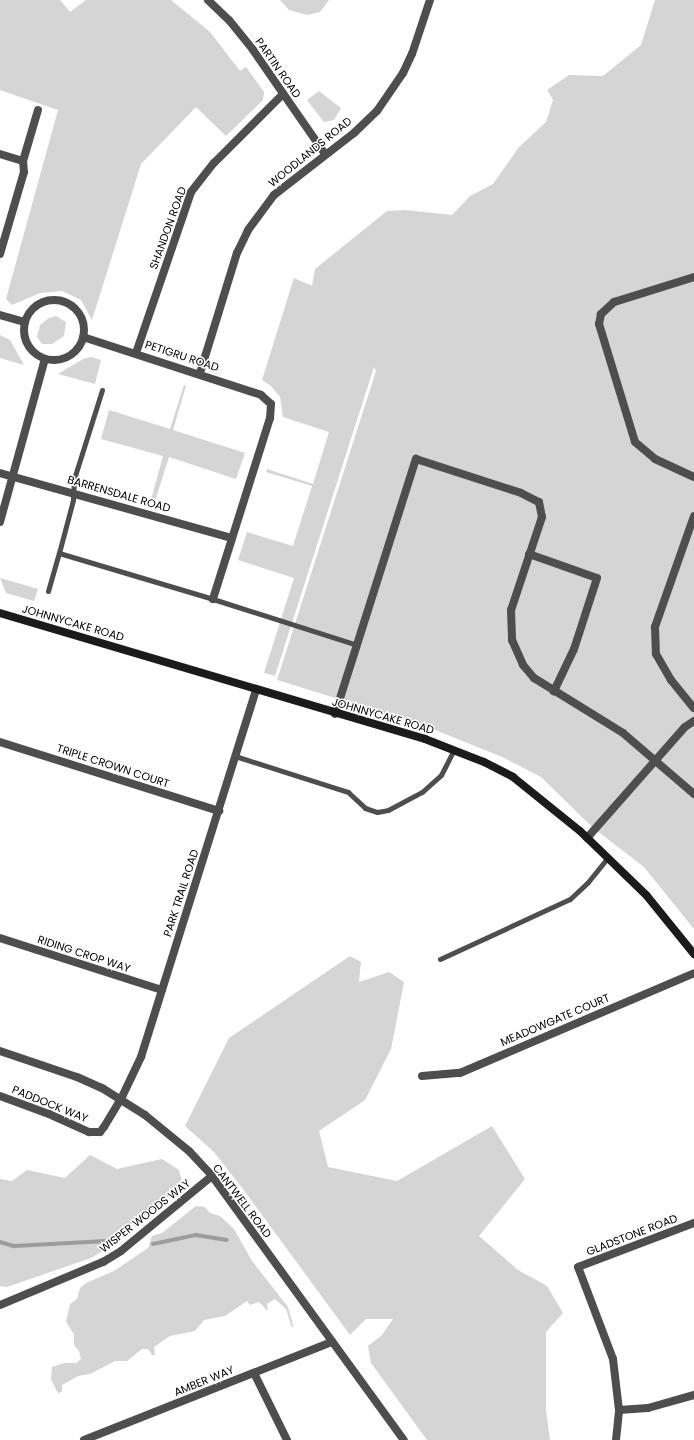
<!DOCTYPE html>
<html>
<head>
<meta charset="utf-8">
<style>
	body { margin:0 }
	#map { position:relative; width:694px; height:1440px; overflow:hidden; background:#fff; font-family:Poppins,sans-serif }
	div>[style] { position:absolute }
	.green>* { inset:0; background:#d5d5d5 }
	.stream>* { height:3.5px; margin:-1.75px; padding:0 1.75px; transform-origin:1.75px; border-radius:1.75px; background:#9c9c9c }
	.lane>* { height:5px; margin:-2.5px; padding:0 2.5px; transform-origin:2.5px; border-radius:2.5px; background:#4e4e4e }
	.street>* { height:8px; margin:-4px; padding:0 4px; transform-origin:4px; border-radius:4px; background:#4e4e4e }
	.street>.ring { margin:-4px; padding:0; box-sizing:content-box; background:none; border:8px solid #4e4e4e; border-radius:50% }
	.secondary>* { height:8px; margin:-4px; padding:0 4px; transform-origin:4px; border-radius:4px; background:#1b1b1b }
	span { translate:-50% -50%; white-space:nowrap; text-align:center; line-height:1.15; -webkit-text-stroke:3px #fff; paint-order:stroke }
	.street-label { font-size:11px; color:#000 }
</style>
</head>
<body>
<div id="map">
	<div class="green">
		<i style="clip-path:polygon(0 0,60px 0,70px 12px,86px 0,171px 0,210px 32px,240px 71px,246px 67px,264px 92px,263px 100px,226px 136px,196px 107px,141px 164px,92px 320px,81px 300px,62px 291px,40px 293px,12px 305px,6px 299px,58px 110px,0 90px)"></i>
		<i style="clip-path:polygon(280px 0,329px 0,320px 12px,307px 15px,289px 10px)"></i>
		<i style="clip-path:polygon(655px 0,694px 0,694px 929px,644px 867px,592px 827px,541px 777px,502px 757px,423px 725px,277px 680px,376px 371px,374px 367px,275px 676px,264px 673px,294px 578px,238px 560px,247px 532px,293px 546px,312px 486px,266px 472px,267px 469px,313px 484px,329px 432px,283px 417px,280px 397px,271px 386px,262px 380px,294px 278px,312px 286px,315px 269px,387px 211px,405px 210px,452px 215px,470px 196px,493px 184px,519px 147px,546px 122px,553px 100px,547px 90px,569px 75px,603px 76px,641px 45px)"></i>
		<i style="clip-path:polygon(319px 91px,341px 108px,334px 120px,324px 122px,307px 100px)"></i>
		<i style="clip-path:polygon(56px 316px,66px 322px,64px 336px,52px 344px,42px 344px,37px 337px,40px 325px,49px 318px)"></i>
		<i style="clip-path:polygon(0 335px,10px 340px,24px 365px,0 358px)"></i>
		<i style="clip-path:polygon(91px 357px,101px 360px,95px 384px,58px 374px,83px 359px)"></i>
		<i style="clip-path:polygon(184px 385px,186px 386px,173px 430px,245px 453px,236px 479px,169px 457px,155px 501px,151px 500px,163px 456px,101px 439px,109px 410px,170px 429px)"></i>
		<i style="clip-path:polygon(0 578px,38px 589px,34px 601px,6px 593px)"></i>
		<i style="clip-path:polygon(350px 956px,361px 962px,359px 982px,389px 972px,404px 982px,391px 1049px,365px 1100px,319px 1131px,328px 1167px,397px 1181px,492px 1126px,525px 1179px,479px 1236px,518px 1270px,547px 1286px,563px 1313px,546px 1332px,546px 1410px,550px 1440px,427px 1440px,371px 1363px,368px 1346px,382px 1335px,393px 1319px,366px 1319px,350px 1335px,243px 1189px,214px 1152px,185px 1126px,229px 1038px)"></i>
		<i style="clip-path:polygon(90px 1155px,117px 1169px,162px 1159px,179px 1170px,182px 1182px,164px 1201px,113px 1237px,102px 1246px,101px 1252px,91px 1258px,7px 1287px,0 1286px,0 1179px,12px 1181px,27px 1170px,65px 1178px)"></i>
		<i style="clip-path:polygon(196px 1206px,205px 1207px,210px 1213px,220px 1216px,234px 1229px,252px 1261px,288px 1307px,293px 1325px,292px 1328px,286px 1309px,275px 1299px,267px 1304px,268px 1311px,259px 1302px,250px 1305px,247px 1301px,225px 1316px,204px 1320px,195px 1331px,170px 1336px,154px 1347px,155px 1354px,153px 1356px,148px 1349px,142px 1349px,127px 1361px,115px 1361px,90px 1374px,78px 1376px,62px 1385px,62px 1392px,58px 1393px,51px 1380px,52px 1367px,64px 1363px,76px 1363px,81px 1359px,79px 1351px,74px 1345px,74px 1334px,66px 1322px,70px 1304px,77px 1299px,80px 1288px,86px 1283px,114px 1271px,148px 1248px,152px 1236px,162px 1233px)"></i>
	</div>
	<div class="stream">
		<i style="left:0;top:1242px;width:15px;rotate:16deg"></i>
		<i style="left:14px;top:1246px;width:92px;rotate:-3.1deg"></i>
		<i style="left:153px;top:1244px;width:44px;rotate:-11.8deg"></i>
		<i style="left:196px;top:1235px;width:31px;rotate:9deg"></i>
	</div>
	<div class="lane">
		<i style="left:102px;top:390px;width:93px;rotate:107.5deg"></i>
		<i style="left:74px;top:479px;width:21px;rotate:93deg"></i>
		<i style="left:73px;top:500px;width:55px;rotate:104.8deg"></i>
		<i style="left:59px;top:553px;width:161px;rotate:16.6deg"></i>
		<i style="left:213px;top:599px;width:151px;rotate:17.7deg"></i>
		<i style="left:48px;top:591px;width:40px;rotate:-74deg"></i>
		<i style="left:235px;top:756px;width:119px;rotate:17.7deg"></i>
		<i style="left:348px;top:792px;width:23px;rotate:43deg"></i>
		<i style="left:365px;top:808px;width:13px;rotate:18deg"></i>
		<i style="left:377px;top:812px;width:11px;rotate:-10deg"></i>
		<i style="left:388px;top:810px;width:38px;rotate:-28deg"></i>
		<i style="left:422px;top:792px;width:25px;rotate:-42deg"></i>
		<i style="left:441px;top:775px;width:29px;rotate:-63deg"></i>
		<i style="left:440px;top:959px;width:143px;rotate:-24.8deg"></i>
		<i style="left:570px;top:899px;width:25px;rotate:-43deg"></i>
		<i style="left:588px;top:882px;width:32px;rotate:-51deg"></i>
	</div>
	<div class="street">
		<i style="left:208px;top:0;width:29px;rotate:44deg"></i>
		<i style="left:229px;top:20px;width:38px;rotate:51deg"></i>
		<i style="left:253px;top:50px;width:126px;rotate:55.3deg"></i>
		<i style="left:0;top:154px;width:24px;rotate:17deg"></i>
		<i style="left:0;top:254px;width:85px;rotate:-73.7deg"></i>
		<i style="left:24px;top:172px;width:11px;rotate:-95deg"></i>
		<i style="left:23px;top:161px;width:53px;rotate:-73.6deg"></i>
		<i style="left:694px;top:277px;width:84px;rotate:162.6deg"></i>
		<i style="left:614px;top:302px;width:18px;rotate:137deg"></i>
		<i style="left:601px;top:314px;width:10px;rotate:101deg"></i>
		<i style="left:599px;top:324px;width:123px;rotate:73deg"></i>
		<i style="left:635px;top:442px;width:26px;rotate:40deg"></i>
		<i style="left:655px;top:459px;width:43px;rotate:24.8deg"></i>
		<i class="ring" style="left:24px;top:300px;width:52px;height:52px"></i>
		<i style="left:0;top:315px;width:26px;rotate:16deg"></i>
		<i style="left:83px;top:337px;width:187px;rotate:18deg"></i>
		<i style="left:261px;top:395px;width:13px;rotate:42deg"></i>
		<i style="left:271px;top:404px;width:14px;rotate:94deg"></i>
		<i style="left:270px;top:418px;width:190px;rotate:107.5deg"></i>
		<i style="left:136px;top:353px;width:170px;rotate:-71.1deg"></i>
		<i style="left:191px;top:192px;width:37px;rotate:-52deg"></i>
		<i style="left:214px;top:163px;width:98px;rotate:-45deg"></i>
		<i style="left:200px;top:373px;width:126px;rotate:-72.9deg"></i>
		<i style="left:237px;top:253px;width:25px;rotate:-64deg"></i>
		<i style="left:248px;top:230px;width:44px;rotate:-53.4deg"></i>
		<i style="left:274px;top:195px;width:101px;rotate:-37.8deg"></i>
		<i style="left:354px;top:133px;width:32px;rotate:-44deg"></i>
		<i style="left:377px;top:111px;width:46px;rotate:-55.6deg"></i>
		<i style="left:403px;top:73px;width:21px;rotate:-65deg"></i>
		<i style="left:412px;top:54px;width:57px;rotate:-71.6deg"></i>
		<i style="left:0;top:473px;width:241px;rotate:15.7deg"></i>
		<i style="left:694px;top:516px;width:118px;rotate:109.4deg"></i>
		<i style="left:655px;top:627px;width:27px;rotate:88deg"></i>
		<i style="left:656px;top:654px;width:30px;rotate:60deg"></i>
		<i style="left:671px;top:680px;width:36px;rotate:51deg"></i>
		<i style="left:0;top:522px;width:169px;rotate:-74.6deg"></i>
		<i style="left:529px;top:554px;width:72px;rotate:19.4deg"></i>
		<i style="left:597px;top:578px;width:75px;rotate:107.9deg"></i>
		<i style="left:574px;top:649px;width:47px;rotate:115.5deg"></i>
		<i style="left:335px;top:714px;width:268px;rotate:-72.4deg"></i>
		<i style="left:416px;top:459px;width:110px;rotate:17.9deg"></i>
		<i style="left:521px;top:493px;width:20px;rotate:27deg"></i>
		<i style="left:539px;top:502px;width:15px;rotate:79deg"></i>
		<i style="left:542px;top:517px;width:98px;rotate:108.4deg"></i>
		<i style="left:511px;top:610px;width:30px;rotate:88deg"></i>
		<i style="left:512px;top:640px;width:27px;rotate:66deg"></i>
		<i style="left:523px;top:665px;width:17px;rotate:50deg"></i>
		<i style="left:534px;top:678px;width:105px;rotate:31.7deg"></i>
		<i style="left:623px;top:733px;width:94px;rotate:40.7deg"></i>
		<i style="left:0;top:742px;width:230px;rotate:17.5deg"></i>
		<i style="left:587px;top:838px;width:148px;rotate:-48.6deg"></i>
		<i style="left:685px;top:727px;width:11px;rotate:-34deg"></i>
		<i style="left:0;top:938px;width:170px;rotate:17.8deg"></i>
		<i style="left:0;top:1051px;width:81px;rotate:18.7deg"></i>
		<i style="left:77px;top:1077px;width:27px;rotate:24deg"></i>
		<i style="left:102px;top:1088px;width:51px;rotate:32.1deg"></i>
		<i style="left:145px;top:1115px;width:57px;rotate:39.3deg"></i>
		<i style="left:189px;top:1151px;width:34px;rotate:47deg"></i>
		<i style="left:212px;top:1176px;width:326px;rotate:54deg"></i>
		<i style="left:422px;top:1076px;width:38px;rotate:-5deg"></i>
		<i style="left:460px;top:1073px;width:254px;rotate:-23.1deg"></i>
		<i style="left:0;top:1096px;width:52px;rotate:20.2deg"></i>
		<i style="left:49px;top:1114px;width:44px;rotate:24.2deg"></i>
		<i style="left:89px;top:1132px;width:11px"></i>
		<i style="left:100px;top:1132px;width:6px;rotate:-51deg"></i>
		<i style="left:104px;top:1127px;width:33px;rotate:-59deg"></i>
		<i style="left:121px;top:1099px;width:47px;rotate:-64.5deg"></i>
		<i style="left:141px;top:1057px;width:384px;rotate:-72.6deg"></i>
		<i style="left:0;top:1305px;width:112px;rotate:-22.7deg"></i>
		<i style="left:103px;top:1262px;width:21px;rotate:-31deg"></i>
		<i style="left:121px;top:1251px;width:118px;rotate:-39.5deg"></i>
		<i style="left:254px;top:1373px;width:75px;rotate:63.8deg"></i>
		<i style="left:619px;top:1410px;width:29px;rotate:-4deg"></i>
		<i style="left:648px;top:1408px;width:48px;rotate:-15.8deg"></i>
		<i style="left:84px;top:1440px;width:267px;rotate:-21.6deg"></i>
		<i style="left:616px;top:1440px;width:30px;rotate:-84deg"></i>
		<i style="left:619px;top:1410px;width:51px;rotate:-96.7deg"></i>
		<i style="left:613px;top:1359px;width:98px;rotate:-110.8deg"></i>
		<i style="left:578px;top:1267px;width:124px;rotate:-20.8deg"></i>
	</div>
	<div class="secondary">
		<i style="left:0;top:613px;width:443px;rotate:16.5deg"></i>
		<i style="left:425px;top:739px;width:63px;rotate:21.3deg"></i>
		<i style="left:484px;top:762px;width:33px;rotate:27deg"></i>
		<i style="left:513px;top:777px;width:86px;rotate:38.9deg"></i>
		<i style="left:580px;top:831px;width:93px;rotate:44.1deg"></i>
		<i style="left:647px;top:896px;width:75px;rotate:51deg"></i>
	</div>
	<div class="street-label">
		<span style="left:278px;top:68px;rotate:55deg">PARTIN ROAD</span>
		<span style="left:310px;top:152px;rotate:-39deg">WOODLANDS ROAD</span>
		<span style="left:168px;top:228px;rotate:-70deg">SHANDON ROAD</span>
		<span style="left:182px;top:356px;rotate:18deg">PETIGRU ROAD</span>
		<span style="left:119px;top:494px;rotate:16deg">BARRENSDALE ROAD</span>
		<span style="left:73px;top:623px;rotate:16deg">JOHNNYCAKE ROAD</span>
		<span style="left:383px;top:716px;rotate:16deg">JOHNNYCAKE ROAD</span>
		<span style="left:113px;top:766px;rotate:18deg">TRIPLE CROWN COURT</span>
		<span style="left:181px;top:893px;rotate:-72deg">PARK TRAIL ROAD</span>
		<span style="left:84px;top:954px;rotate:18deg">RIDING CROP WAY</span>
		<span style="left:555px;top:1020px;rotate:-23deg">MEADOWGATE COURT</span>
		<span style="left:50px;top:1104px;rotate:22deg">PADDOCK WAY</span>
		<span style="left:242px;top:1201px;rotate:53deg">CANTWELL ROAD</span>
		<span style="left:145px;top:1216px;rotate:-38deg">WISPER WOODS WAY</span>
		<span style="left:632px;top:1235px;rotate:-21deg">GLADSTONE ROAD</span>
		<span style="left:204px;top:1381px;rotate:-22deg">AMBER WAY</span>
	</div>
</div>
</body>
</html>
